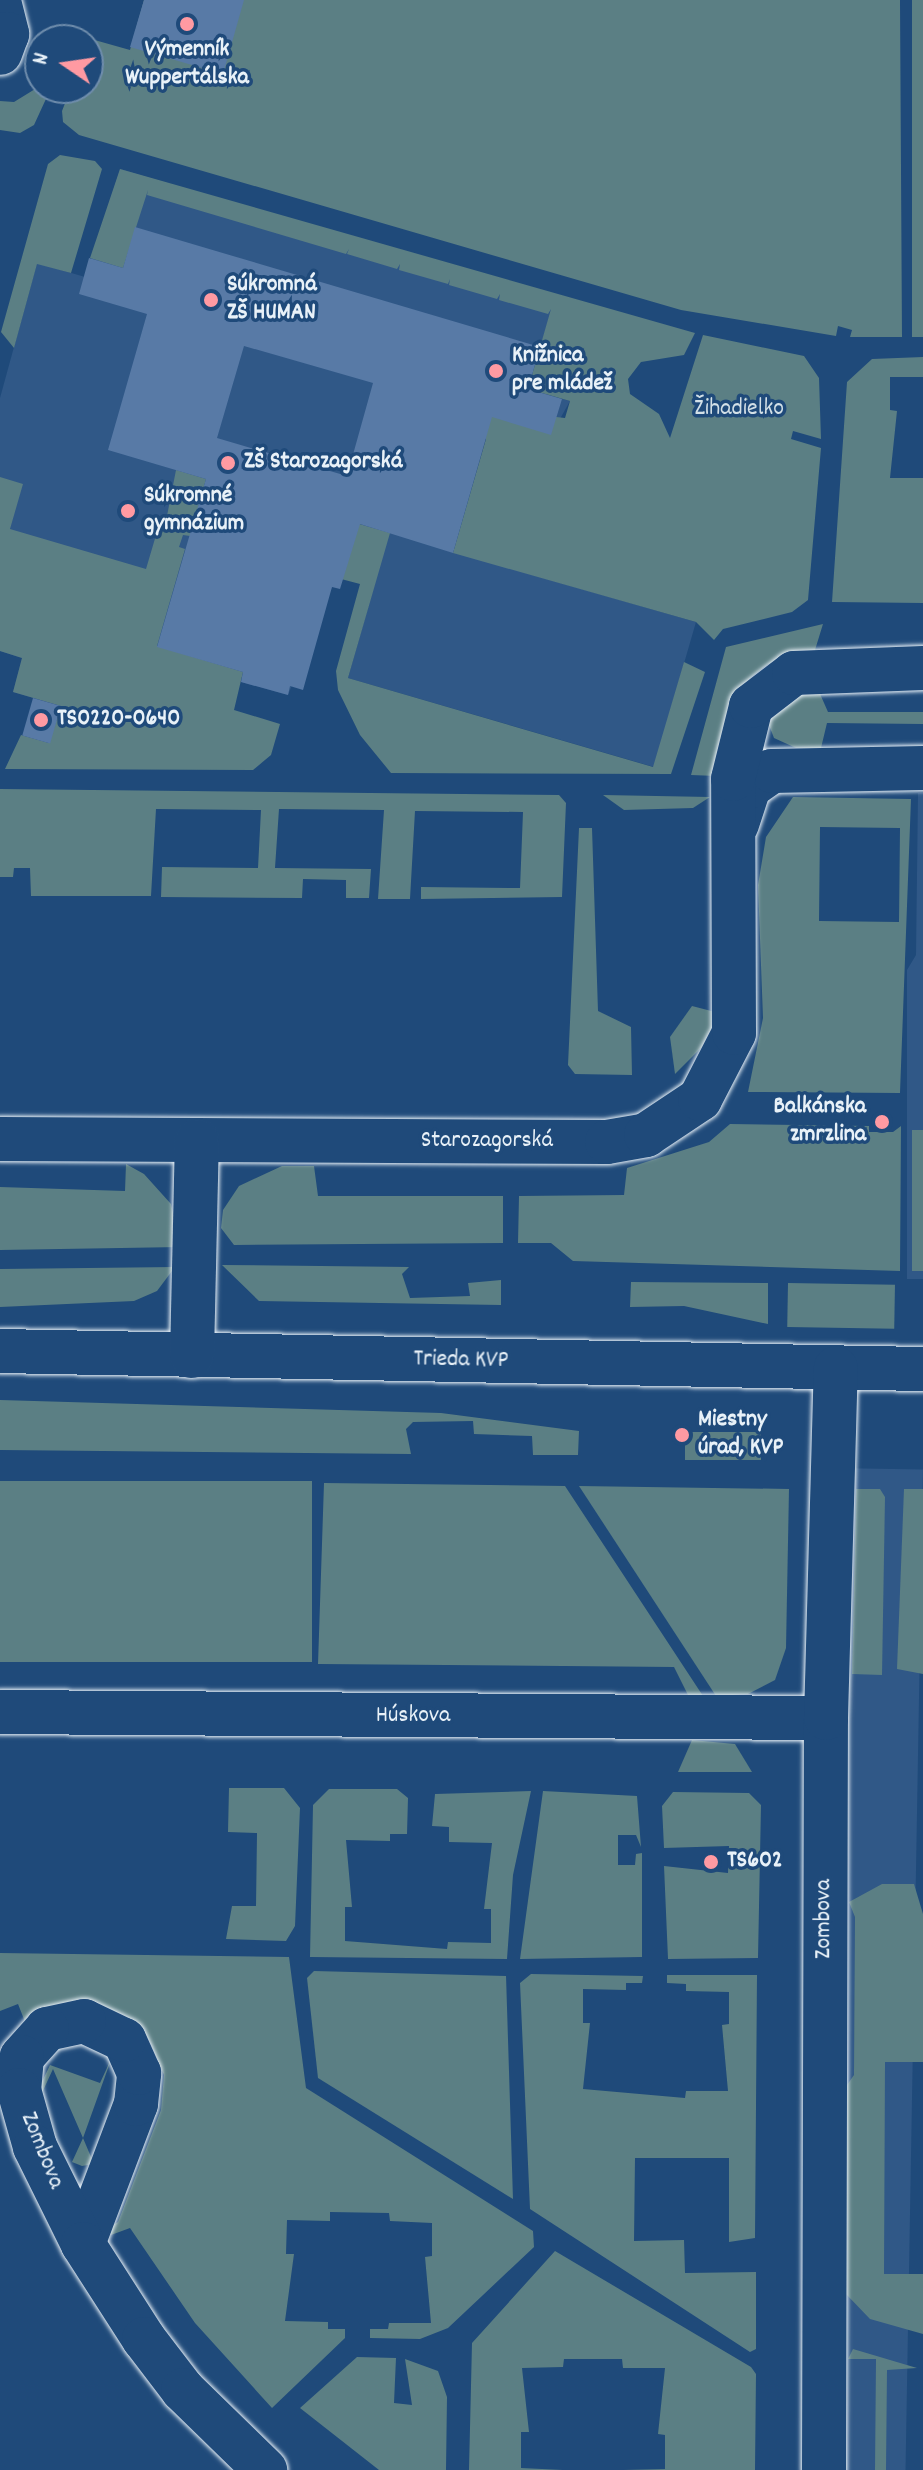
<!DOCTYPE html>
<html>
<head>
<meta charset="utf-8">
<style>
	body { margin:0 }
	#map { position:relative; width:923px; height:2470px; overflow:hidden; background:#1f4a7a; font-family:Dekko,sans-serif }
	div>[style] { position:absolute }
	.built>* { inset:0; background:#305887; transform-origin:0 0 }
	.green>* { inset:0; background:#5b7f84; transform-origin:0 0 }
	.building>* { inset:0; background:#587aa6; transform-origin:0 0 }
	.roads { filter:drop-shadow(0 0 2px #e8f1f8) drop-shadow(0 0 2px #e8f1f8) }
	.minor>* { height:44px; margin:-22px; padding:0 22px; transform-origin:22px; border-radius:22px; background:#1f4a7a }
	.dots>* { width:22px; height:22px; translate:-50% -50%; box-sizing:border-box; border:4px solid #1f4a7a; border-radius:50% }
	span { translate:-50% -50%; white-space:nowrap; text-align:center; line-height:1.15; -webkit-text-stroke:7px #1f4a7a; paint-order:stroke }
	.poi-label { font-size:24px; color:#e8f1f8; font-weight:700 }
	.left { translate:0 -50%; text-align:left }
	.right { translate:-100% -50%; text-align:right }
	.park-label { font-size:24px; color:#d3e0e7 }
	.street-label { font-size:24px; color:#e8f1f8 }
	.north { position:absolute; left:24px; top:24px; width:80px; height:80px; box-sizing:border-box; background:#1f4a7a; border:2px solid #6f8dac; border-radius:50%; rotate:283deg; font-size:22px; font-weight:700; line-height:32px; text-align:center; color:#e8f1f8 }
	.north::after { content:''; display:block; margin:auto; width:28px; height:36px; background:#ff9aa2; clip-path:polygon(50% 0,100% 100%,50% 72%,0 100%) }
</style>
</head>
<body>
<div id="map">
	<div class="built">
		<i style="clip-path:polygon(120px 169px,555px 298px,528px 389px,570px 401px,551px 435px,451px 405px,486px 438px,453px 552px,696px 622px,654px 767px,348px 678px,389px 533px,332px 587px,288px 695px,241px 682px,243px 672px,61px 706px,13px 692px,22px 658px,0 651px,0 398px,37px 263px,85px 277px)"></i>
		<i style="clip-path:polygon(918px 793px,923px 793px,923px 1279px,907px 1279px,907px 970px,916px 955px)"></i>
		<i style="left:833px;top:1468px;width:90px;height:1002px;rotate:1deg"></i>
	</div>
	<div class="green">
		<i style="clip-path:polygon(144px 0,900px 0,902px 337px,850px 337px,852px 330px,838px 326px,836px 336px,681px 310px,79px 135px,63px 122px,62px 111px,71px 88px,88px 88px,91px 39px,130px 50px)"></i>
		<i style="left:912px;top:0;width:11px;height:337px"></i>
		<i style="clip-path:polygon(40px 86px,51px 88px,34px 125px,20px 133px,0 130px,0 101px,14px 102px)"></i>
		<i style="clip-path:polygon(60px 155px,95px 161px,102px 169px,71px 273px,37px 264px,14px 348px,1px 332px,48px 164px)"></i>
		<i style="clip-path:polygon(120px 169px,695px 333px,684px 355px,641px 362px,628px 379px,630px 394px,659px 414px,670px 438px,703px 335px,804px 356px,819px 378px,821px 439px,793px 431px,791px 439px,821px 448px,808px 600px,792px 612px,723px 629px,714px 640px,696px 622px,453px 553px,486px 439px,450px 405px,565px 418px,570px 401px,528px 389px,551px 309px,548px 314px,499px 300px,500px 294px,497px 299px,449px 285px,450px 279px,448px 284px,399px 270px,400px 264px,397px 269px,347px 254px,349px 249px,346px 254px,147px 195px,148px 190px,123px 268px,90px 258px)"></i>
		<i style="clip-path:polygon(923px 357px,923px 377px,890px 377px,890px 410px,897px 411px,890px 478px,923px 478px,923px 603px,832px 602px,847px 382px,872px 359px)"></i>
		<i style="clip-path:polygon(176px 470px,206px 479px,190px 536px,183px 535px,179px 547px,185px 549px,157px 646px,243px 672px,234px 710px,280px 724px,271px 755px,253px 770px,5px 769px,21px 735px,49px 743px,61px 706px,13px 692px,22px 658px,0 651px,0 477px,23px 484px,10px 529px,146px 569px,159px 525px,165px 526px)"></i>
		<i style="clip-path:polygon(342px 519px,390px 533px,348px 678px,653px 767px,684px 662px,705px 672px,671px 774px,391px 773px,360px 735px,338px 690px,336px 671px,360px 584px,326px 575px)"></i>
		<i style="clip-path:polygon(823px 624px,815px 650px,768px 664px,751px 677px,738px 695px,716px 776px,691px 775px,726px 647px)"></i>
		<i style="clip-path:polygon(817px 687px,828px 712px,923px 712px,923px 724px,827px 723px,821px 748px,796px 748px,774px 738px,767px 720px,778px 704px)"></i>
		<i style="clip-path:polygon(0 789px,559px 795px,566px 803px,562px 897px,421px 899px,421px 887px,520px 888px,523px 812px,415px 811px,410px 899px,378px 899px,384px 810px,279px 809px,275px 868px,371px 869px,369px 898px,346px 898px,346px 880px,303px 879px,302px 898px,161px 897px,162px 867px,258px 868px,261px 810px,156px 809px,151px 896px,31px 896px,30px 868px,14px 868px,13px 877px,0 877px)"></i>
		<i style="clip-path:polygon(603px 795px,710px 797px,693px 808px,624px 810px)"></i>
		<i style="clip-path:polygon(evenodd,793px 797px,911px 799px,900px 1093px,748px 1092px,763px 1018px,758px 885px,766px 837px,793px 797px,820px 827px,900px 828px,899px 922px,819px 921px,820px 827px)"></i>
		<i style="clip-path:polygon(579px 828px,592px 828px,598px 1011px,631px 1027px,632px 1075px,575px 1074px,568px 1065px)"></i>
		<i style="clip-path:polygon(692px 1006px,719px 1013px,702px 1047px,675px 1074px,670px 1037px)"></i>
		<i style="clip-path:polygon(730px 1124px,869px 1126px,869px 1132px,893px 1132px,901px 1126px,900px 1271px,573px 1261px,551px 1243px,518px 1243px,519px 1196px,624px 1195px,627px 1168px,709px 1142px)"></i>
		<i style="left:912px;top:1130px;width:11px;height:141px"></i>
		<i style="clip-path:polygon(126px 1164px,144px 1174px,171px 1204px,181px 1247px,0 1250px,0 1187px,125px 1191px)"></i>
		<i style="clip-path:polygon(282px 1166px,314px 1166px,318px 1196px,503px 1196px,503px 1243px,234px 1245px,221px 1228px,223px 1210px,239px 1186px)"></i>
		<i style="clip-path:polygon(222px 1265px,409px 1267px,402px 1274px,410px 1298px,470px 1296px,468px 1283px,501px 1280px,501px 1305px,259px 1301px)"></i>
		<i style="clip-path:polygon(175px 1267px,157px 1291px,134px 1301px,0 1307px,0 1269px)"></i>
		<i style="clip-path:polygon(631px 1282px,768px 1283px,768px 1324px,684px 1306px,630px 1307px)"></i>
		<i style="left:788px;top:1283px;width:107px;height:44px;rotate:1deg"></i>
		<i style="clip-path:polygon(0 1400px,441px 1413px,579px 1431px,578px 1455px,533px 1455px,532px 1436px,474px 1434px,473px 1421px,413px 1422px,406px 1429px,411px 1454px,0 1450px)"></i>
		<i style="left:685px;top:1432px;width:76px;height:28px"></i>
		<i style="left:0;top:1481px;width:312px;height:181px"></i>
		<i style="clip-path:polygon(324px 1483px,565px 1486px,703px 1696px,689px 1697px,674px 1667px,318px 1664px)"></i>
		<i style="clip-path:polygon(579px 1486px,789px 1489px,786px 1648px,775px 1680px,748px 1694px,716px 1696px)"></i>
		<i style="clip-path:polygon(856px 1489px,880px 1489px,885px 1497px,882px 1675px,852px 1674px)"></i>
		<i style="clip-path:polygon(904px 1489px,923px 1489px,923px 1674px,897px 1669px)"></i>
		<i style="clip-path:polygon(692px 1740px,735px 1744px,752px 1772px,678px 1772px)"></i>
		<i style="clip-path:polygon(229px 1788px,284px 1788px,300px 1808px,295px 1926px,286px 1941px,226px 1939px,232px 1906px,256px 1906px,257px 1833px,228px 1832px)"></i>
		<i style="clip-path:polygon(329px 1789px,397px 1789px,408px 1798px,407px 1834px,390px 1834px,390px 1841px,346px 1840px,352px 1907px,345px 1907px,345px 1941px,447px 1949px,448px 1942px,491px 1943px,491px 1909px,484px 1909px,492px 1843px,449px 1842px,449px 1827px,432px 1826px,435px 1794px,531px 1791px,513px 1875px,507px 1959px,310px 1957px,313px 1805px)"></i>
		<i style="clip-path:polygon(543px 1791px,637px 1796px,641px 1847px,636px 1835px,618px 1835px,618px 1865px,635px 1865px,636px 1854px,642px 1853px,642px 1957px,520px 1959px)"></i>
		<i style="clip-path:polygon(673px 1792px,749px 1793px,761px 1805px,758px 1958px,668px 1959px,664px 1866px,728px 1873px,729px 1846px,664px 1848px,662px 1806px)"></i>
		<i style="clip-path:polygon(882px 1884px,914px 1884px,923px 1914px,923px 2062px,885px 2062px,884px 2274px,923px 2274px,923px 2334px,870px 2319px,845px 2293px,847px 2085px,854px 2075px,855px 1917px,849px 1902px)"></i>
		<i style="clip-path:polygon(0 1953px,289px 1957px,306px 2088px,533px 2231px,534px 2247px,448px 2328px,420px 2339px,370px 2338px,370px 2329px,388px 2329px,389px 2323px,431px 2323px,425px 2257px,432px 2256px,432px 2223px,390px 2221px,389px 2213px,330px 2212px,330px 2221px,287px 2220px,286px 2254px,294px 2254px,285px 2321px,328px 2322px,328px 2329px,345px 2329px,345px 2338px,272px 2408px,195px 2323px,130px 2228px,111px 2235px,108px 2228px,118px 2222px,161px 2110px,164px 2075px,149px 2040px,119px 2016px,29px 2032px,18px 2004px,0 2011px)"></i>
		<i style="clip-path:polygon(314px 1971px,506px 1976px,513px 2199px,318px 2078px,307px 1978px)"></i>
		<i style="clip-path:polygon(531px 1974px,643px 1976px,642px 1983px,626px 1983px,626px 1990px,583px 1989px,583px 2023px,590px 2023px,583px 2089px,685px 2098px,686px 2091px,728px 2091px,722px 2025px,729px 2024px,729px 1992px,686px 1991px,686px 1984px,667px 1983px,667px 1975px,757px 1975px,755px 2238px,729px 2242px,729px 2158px,635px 2158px,634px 2241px,684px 2240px,685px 2273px,756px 2272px,756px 2349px,750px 2352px,530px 2209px,520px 1983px)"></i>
		<i style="clip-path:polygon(112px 2057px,83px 2138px,94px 2164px,82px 2166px,72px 2162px,83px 2138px,53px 2069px,41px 2095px,41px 2084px,50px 2065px,100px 2083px)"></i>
		<i style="clip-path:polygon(555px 2251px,751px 2367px,756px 2374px,755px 2470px,623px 2470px,665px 2469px,665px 2435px,658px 2434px,665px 2368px,623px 2368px,622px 2359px,564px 2359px,563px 2367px,522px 2368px,529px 2432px,521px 2432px,521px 2468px,563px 2470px,469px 2470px,472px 2343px)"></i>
		<i style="clip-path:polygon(853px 2349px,917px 2368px,887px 2370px,886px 2470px,875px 2470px,876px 2359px,848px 2359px)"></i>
		<i style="clip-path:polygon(357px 2357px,396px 2358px,394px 2403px,412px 2405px,405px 2359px,438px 2371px,447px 2397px,446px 2470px,379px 2470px,300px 2408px)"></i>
	</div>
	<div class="building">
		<i style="clip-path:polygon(144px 0,244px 0,223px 74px,130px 47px)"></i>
		<i style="clip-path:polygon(evenodd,135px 227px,540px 347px,528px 389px,562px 399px,551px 435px,492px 417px,453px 553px,360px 524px,340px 589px,332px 587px,303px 690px,290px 686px,288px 695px,241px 682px,243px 672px,157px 647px,206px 479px,108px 450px,147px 314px,79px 294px,89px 258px,123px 268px,135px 227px,244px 346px,373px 383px,347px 476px,217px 438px,244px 346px)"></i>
		<i style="left:33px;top:698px;width:29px;height:39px;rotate:16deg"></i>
	</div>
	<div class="roads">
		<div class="minor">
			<i style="left:0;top:5px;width:30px;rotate:76deg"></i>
			<i style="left:7px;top:34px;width:20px;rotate:110deg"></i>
			<i style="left:737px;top:824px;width:39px;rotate:-72deg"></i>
			<i style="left:749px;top:787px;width:28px;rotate:-35deg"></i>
			<i style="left:772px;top:771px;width:151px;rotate:-1.1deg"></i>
			<i style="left:0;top:1139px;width:607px;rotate:0.28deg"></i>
			<i style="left:607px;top:1142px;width:40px;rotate:-10deg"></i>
			<i style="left:646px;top:1135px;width:65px;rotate:-33.7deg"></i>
			<i style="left:700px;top:1099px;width:74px;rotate:-62.7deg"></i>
			<i style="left:734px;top:1033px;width:254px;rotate:-90.2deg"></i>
			<i style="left:733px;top:779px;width:75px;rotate:-76.1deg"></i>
			<i style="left:751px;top:706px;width:54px;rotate:-37.5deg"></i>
			<i style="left:794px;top:673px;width:129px;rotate:-2.2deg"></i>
			<i style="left:0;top:1351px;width:923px;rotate:1.12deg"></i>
			<i style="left:192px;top:1356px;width:215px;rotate:-88.7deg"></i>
			<i style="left:0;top:1712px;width:826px;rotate:0.42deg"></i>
			<i style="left:83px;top:2244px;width:150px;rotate:-69.3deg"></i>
			<i style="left:136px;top:2104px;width:31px;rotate:-84deg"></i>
			<i style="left:139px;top:2073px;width:36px;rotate:-114deg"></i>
			<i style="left:124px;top:2040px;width:44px;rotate:-154.6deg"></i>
			<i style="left:84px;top:2021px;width:38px;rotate:168deg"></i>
			<i style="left:47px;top:2029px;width:38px;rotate:132deg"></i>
			<i style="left:22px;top:2057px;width:33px;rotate:95deg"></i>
			<i style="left:19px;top:2090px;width:59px;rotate:74.3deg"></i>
			<i style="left:35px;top:2147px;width:108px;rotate:63.7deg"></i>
			<i style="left:83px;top:2244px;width:113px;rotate:57.3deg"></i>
			<i style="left:144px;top:2339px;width:64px;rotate:52.6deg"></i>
			<i style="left:183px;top:2390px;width:115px;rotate:44.3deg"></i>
			<i style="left:824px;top:2470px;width:752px;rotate:-89.85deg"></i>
			<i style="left:826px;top:1718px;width:350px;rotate:-88.4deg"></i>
		</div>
	</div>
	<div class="dots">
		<i style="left:187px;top:24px;background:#ff9aa2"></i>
		<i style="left:211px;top:300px;background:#ff9aa2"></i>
		<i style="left:496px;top:371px;background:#ff9aa2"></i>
		<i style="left:228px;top:463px;background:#ff9aa2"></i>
		<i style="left:128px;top:511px;background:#ff9aa2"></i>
		<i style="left:41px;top:720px;background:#ff9aa2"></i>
		<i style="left:882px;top:1122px;background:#ff9aa2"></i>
		<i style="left:682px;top:1435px;background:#ff9aa2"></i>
		<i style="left:711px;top:1862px;background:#ff9aa2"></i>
	</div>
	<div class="poi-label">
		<span style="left:187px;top:65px">Výmenník<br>Wuppertálska</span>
		<span class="left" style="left:227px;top:300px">Súkromná<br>ZŠ HUMAN</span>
		<span class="left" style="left:512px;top:371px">Knižnica<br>pre mládež</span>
		<span class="left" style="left:244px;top:463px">ZŠ Starozagorská</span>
		<span class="left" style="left:144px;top:511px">Súkromné<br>gymnázium</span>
		<span class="left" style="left:57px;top:720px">TS0220-0640</span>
		<span class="right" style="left:866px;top:1122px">Balkánska<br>zmrzlina</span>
		<span class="left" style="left:698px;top:1435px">Miestny<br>úrad, KVP</span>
		<span class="left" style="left:727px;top:1862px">TS602</span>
	</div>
	<div class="park-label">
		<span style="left:739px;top:410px">Žihadielko</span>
	</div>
	<div class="street-label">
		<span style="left:487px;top:1142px">Starozagorská</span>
		<span style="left:461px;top:1361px;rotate:1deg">Trieda KVP</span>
		<span style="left:413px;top:1717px">Húskova</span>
		<span style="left:825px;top:1919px;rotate:-90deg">Zombova</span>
		<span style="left:41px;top:2151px;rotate:68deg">Zombova</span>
	</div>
	<div class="north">N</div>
</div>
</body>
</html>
